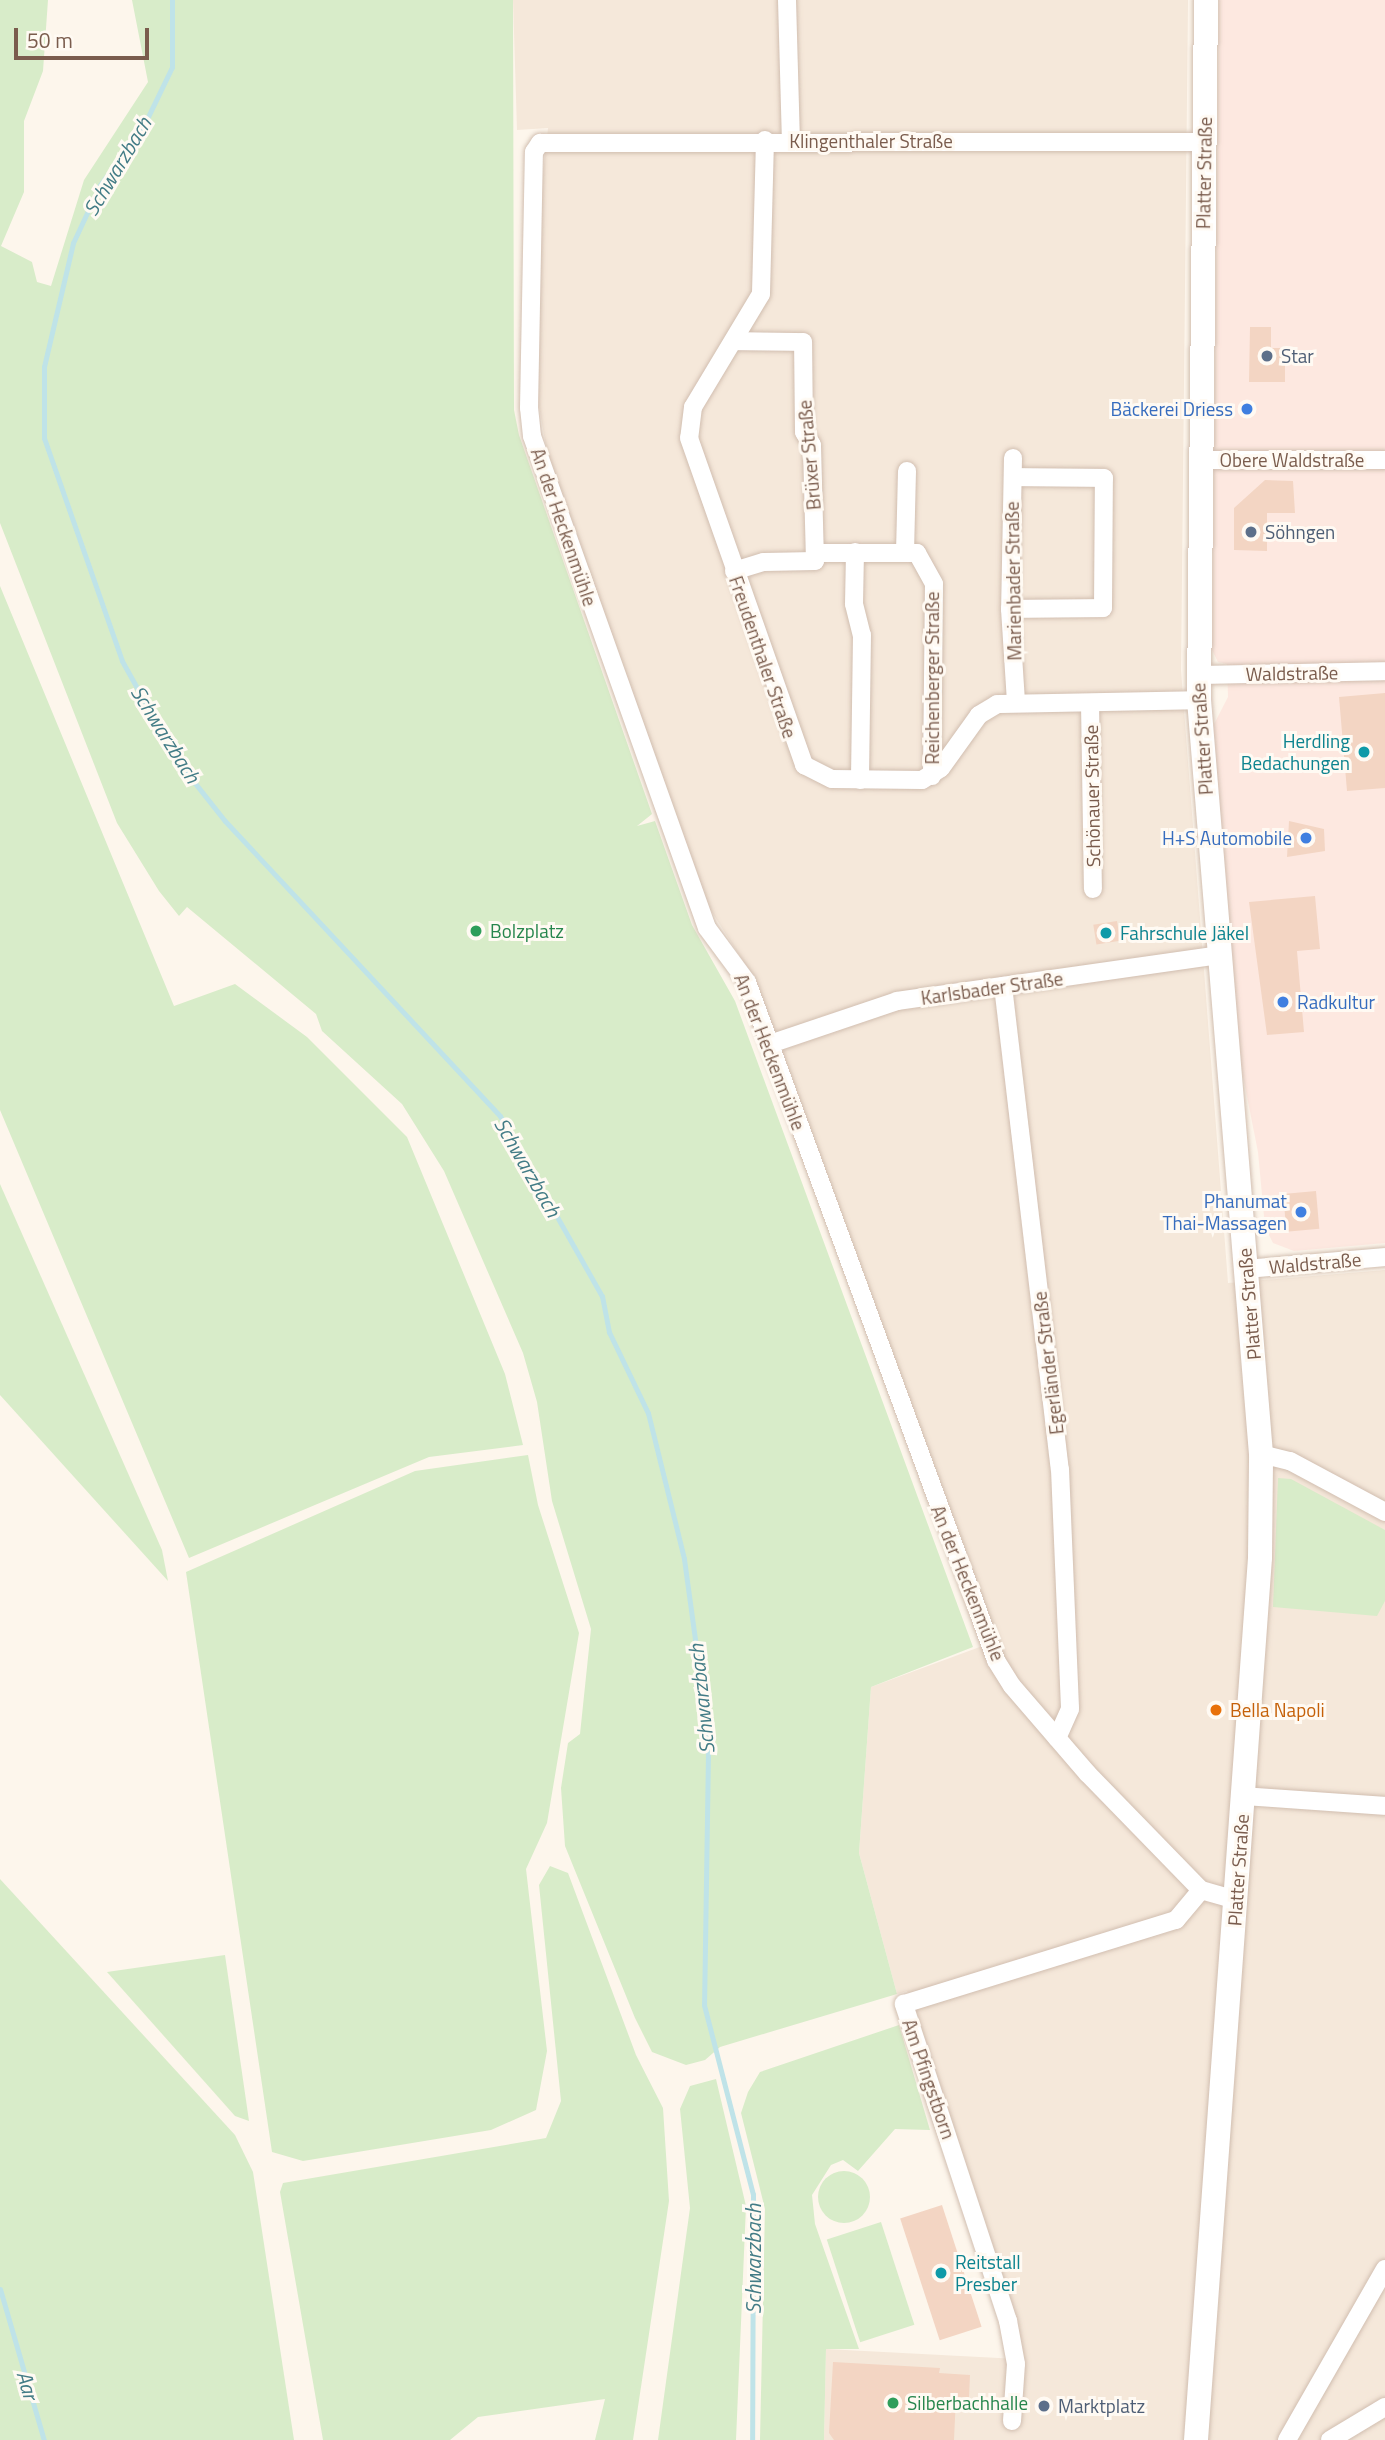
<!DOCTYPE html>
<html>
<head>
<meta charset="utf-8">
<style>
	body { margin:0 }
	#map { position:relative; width:1385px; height:2440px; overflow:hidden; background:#fdf6ec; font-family:"Titillium Web",sans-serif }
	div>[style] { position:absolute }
	.residential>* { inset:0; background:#f5e8da }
	.commercial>* { inset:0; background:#fde8e0 }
	.green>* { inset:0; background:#d8ecc9; transform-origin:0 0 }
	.round { border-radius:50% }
	.stream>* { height:5px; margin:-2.5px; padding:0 2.5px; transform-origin:2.5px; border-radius:2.5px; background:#bfe3e8 }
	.building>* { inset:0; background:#f3d5c3; transform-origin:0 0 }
	.roads { filter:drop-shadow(0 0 2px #d1beb0) drop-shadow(0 0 2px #d1beb0) }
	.minor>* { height:18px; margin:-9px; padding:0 9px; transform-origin:9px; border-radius:9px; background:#fff }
	.secondary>* { height:24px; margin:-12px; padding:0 12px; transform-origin:12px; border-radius:12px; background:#fff }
	.dots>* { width:19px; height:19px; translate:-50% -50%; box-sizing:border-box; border:4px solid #fffaf3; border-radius:50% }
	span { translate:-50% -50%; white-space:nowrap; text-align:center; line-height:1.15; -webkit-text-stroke:6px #fffaf3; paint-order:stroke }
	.street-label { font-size:19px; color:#7a5c4d }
	.service-label { font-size:19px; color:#4e5e75 }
	.left { translate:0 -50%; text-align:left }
	.shop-label { font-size:19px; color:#366cbe }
	.right { translate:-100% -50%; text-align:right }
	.culture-label { font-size:19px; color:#0d838f }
	.leisure-label { font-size:19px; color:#27864d }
	.food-label { font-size:19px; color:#c56008 }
	.water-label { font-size:21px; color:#437c86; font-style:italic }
	.scale { position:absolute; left:14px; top:28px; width:135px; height:32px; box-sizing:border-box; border:4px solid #7a5c4d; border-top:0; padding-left:9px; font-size:21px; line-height:24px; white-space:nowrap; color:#7a5c4d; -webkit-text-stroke:5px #fffaf3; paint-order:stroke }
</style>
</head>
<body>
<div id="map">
	<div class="residential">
		<i style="clip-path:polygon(513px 0,1188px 0,1181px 670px,1228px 1283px,1385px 1270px,1385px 2440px,824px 2440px,826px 2349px,1020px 2359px,907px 1991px,897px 1994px,859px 1853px,871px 1687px,996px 1641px,755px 980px,710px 909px,547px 452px,538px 400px,541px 194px,548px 128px,517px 130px)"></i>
	</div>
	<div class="commercial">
		<i style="clip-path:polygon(1219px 0,1385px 0,1385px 1243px,1294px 1251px,1273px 1243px,1265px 1227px,1258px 1152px,1238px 1051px,1212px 728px,1228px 697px,1227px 664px,1218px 662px,1212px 650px)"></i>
	</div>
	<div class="green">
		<i style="clip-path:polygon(0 0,48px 0,43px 71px,24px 121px,24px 192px,1px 246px,32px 262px,37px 282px,51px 286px,84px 180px,148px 82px,132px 0,513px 0,514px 410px,519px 435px,652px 814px,637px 826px,655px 821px,692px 925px,735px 1001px,973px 1647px,871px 1687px,859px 1853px,897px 1994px,720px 2047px,705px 2060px,686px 2065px,652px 2052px,635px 2018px,565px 1846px,561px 1788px,568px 1743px,580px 1734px,591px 1629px,552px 1501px,537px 1402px,523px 1353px,444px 1171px,402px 1104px,322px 1031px,316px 1014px,187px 907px,179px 916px,159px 891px,117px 823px,0 523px)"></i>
		<i style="clip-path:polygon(0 586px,174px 1006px,235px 984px,307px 1037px,407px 1137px,505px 1374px,523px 1445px,429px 1457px,189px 1558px,0 1110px)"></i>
		<i style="clip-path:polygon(0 1184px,162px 1550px,168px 1581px,0 1395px)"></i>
		<i style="clip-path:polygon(528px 1455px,538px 1505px,579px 1633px,547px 1823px,526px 1869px,547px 2051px,536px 2110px,491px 2130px,303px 2161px,272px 2152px,186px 1572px,415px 1471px)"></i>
		<i style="clip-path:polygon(1278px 1478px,1291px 1479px,1385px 1530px,1385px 1601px,1377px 1616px,1273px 1607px)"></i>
		<i style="clip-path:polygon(550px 1866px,568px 1873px,636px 2055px,663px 2108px,669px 2201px,633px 2440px,595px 2440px,605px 2399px,478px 2417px,450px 2440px,323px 2440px,280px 2192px,283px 2183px,546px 2138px,561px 2101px,539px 1885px)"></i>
		<i style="clip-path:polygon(0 1879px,235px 2135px,253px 2172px,294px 2440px,0 2440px)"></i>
		<i style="clip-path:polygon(225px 1955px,249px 2121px,235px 2116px,107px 1972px)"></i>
		<i style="clip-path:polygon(899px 2025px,930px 2130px,895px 2129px,858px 2171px,843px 2160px,831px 2165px,812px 2195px,815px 2224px,859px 2349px,826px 2349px,824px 2440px,760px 2440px,765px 2209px,741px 2113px,748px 2092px,760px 2072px)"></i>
		<i style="clip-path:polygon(716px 2079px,746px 2206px,736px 2440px,658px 2440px,690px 2208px,680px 2109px,690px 2086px)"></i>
		<i class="round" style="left:818px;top:2171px;width:52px;height:52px"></i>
		<i style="left:881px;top:2222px;width:108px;height:57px;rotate:72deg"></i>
	</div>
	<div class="stream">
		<i style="left:172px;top:0;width:67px;rotate:90deg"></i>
		<i style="left:172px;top:67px;width:64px;rotate:115.8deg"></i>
		<i style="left:144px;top:125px;width:74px;rotate:126.3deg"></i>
		<i style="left:100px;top:185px;width:64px;rotate:115deg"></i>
		<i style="left:73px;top:243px;width:127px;rotate:103.2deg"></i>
		<i style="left:44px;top:367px;width:71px;rotate:90deg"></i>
		<i style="left:44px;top:438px;width:236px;rotate:70.7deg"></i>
		<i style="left:122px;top:661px;width:117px;rotate:60.8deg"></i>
		<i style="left:179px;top:763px;width:74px;rotate:51.6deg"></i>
		<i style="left:225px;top:821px;width:403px;rotate:47deg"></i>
		<i style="left:500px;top:1116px;width:207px;rotate:60.5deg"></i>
		<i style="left:602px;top:1296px;width:37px;rotate:79deg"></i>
		<i style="left:609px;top:1332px;width:90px;rotate:64.3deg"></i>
		<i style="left:648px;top:1413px;width:150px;rotate:76.1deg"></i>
		<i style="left:684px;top:1559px;width:139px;rotate:82.2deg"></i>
		<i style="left:703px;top:1697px;width:57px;rotate:85deg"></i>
		<i style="left:708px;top:1754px;width:251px;rotate:90.9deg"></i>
		<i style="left:704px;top:2005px;width:195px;rotate:75.5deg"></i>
		<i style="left:753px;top:2194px;width:246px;rotate:90.2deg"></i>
		<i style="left:0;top:2289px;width:157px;rotate:73.8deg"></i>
	</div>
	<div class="building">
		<i style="clip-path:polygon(1250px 327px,1271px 327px,1271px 348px,1285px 348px,1285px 382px,1249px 382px)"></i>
		<i style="clip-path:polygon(1265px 480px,1293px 481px,1295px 513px,1267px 513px,1267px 551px,1234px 550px,1234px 508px)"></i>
		<i style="clip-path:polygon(1385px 693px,1385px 788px,1347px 791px,1339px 697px)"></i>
		<i style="clip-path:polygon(1289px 821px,1324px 829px,1325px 851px,1287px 857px)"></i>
		<i style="clip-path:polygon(1315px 896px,1320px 949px,1297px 951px,1304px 1032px,1267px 1035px,1249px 902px)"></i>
		<i style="left:1117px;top:921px;width:20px;height:24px;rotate:81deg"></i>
		<i style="left:1316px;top:1191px;width:38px;height:33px;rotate:85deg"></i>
		<i style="left:942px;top:2205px;width:128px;height:44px;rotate:72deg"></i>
		<i style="clip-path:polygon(833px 2362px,940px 2368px,939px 2373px,970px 2375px,969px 2397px,956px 2397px,954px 2440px,834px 2440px,829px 2433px)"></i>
	</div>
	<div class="roads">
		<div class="minor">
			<i style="left:787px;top:0;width:140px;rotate:88.4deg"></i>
			<i style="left:765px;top:140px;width:154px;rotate:91.5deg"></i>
			<i style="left:761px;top:294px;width:132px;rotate:121deg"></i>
			<i style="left:693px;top:407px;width:31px;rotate:97deg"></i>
			<i style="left:689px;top:438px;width:347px;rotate:70.6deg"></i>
			<i style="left:804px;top:765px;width:31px;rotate:27deg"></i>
			<i style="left:832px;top:779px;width:90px;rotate:0.6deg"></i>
			<i style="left:922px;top:780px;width:22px;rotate:-32deg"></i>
			<i style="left:941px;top:768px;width:65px;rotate:-54.4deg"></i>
			<i style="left:979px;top:715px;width:21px;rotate:-31deg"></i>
			<i style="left:997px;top:704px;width:202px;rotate:-1.1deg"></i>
			<i style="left:1013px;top:458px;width:151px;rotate:91.1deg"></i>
			<i style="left:1010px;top:609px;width:94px;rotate:86.3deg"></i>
			<i style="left:1200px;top:460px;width:185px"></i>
			<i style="left:855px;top:552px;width:52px;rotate:91.1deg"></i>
			<i style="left:854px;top:604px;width:32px;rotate:76deg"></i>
			<i style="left:862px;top:635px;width:145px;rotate:90.8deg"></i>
			<i style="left:815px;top:553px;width:102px"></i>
			<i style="left:917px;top:553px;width:35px;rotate:61deg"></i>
			<i style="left:934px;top:584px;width:192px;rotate:90.6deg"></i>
			<i style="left:905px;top:553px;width:82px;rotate:-88.6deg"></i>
			<i style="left:734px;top:571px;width:31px;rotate:-17deg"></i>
			<i style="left:764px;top:562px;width:51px;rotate:-1.1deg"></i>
			<i style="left:815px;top:561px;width:116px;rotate:-91.5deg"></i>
			<i style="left:812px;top:445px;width:15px;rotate:-122deg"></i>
			<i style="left:804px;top:432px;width:90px;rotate:-90.6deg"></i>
			<i style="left:803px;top:342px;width:69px;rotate:-179.2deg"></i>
			<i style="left:1010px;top:609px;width:93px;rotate:-0.6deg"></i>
			<i style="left:1103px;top:608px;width:130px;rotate:-89.6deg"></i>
			<i style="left:1104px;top:478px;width:91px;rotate:-179.4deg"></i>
			<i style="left:1198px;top:675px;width:187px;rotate:-1.2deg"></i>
			<i style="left:1090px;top:703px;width:186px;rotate:89.1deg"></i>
			<i style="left:1003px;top:986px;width:486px;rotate:83.3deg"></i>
			<i style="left:1060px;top:1469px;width:240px;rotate:87.6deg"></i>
			<i style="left:1070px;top:1709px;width:32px;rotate:114deg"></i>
			<i style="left:770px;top:1044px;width:134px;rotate:-18.7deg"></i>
			<i style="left:897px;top:1001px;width:325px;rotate:-8.1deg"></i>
			<i style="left:1246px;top:1269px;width:140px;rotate:-4.9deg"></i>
			<i style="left:1261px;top:1454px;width:30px;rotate:14deg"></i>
			<i style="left:1290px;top:1461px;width:108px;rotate:28.2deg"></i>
			<i style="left:1243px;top:1796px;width:142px;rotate:4deg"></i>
			<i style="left:1201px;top:1890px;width:162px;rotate:-134.2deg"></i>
			<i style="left:1088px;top:1774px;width:116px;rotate:-130.8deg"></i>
			<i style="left:1012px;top:1686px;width:31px;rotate:-122deg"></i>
			<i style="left:996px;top:1660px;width:722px;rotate:-110.17deg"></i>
			<i style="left:747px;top:982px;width:67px;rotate:-126.5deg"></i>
			<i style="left:707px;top:928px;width:522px;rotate:-109.58deg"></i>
			<i style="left:532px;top:436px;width:28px;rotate:-96deg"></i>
			<i style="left:529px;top:408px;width:256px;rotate:-88.9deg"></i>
			<i style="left:534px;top:152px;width:11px;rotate:-56deg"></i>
			<i style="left:540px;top:143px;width:664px;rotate:-0.09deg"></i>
			<i style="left:1012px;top:2421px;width:57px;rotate:-86deg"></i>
			<i style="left:1016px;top:2364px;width:44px;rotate:-100.5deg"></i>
			<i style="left:1008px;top:2321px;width:334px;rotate:-108.2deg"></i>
			<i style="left:904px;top:2004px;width:285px;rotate:-17.2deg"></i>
			<i style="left:1176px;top:1920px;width:39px;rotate:-50deg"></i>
			<i style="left:1201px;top:1890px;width:36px;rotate:16deg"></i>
			<i style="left:1287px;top:2440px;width:197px;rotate:-60.2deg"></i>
			<i style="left:1330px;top:2440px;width:64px;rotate:-31deg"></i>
		</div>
		<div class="secondary">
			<i style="left:1196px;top:2440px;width:885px;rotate:-85.85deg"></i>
			<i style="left:1260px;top:1557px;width:103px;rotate:-89.4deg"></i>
			<i style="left:1261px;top:1454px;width:757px;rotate:-94.7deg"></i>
			<i style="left:1199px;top:700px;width:700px;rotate:-89.43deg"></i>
		</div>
	</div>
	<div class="dots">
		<i style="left:1267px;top:356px;background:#5c6f8a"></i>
		<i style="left:1247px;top:409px;background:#3f7fe0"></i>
		<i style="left:1251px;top:532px;background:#5c6f8a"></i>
		<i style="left:1364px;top:752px;background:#0f9aa8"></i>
		<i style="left:1306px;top:838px;background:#3f7fe0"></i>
		<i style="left:476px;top:931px;background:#2e9e5b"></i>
		<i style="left:1106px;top:933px;background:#0f9aa8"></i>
		<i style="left:1283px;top:1002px;background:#3f7fe0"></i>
		<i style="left:1301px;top:1212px;background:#3f7fe0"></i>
		<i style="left:1216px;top:1710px;background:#e8710a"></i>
		<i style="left:941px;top:2273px;background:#0f9aa8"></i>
		<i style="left:893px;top:2403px;background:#2e9e5b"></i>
		<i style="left:1044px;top:2406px;background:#5c6f8a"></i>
	</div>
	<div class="street-label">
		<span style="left:871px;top:141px">Klingenthaler Straße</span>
		<span style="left:1204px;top:173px;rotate:-89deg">Platter Straße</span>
		<span style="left:809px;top:455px;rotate:-95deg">Brüxer Straße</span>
		<span style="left:1292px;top:460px">Obere Waldstraße</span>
		<span style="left:564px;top:527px;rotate:71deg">An der Heckenmühle</span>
		<span style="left:1013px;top:581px;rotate:-91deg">Marienbader Straße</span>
		<span style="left:763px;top:657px;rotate:71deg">Freudenthaler Straße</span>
		<span style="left:1292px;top:673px;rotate:-1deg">Waldstraße</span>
		<span style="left:932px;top:678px;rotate:-90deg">Reichenberger Straße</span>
		<span style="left:1202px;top:739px;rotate:-94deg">Platter Straße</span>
		<span style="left:1092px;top:796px;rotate:-91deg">Schönauer Straße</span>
		<span style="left:992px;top:988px;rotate:-8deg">Karlsbader Straße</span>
		<span style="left:770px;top:1052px;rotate:69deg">An der Heckenmühle</span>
		<span style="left:1315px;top:1263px;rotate:-5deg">Waldstraße</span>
		<span style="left:1249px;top:1304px;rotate:-95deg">Platter Straße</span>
		<span style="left:1048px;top:1363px;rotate:-97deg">Egerländer Straße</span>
		<span style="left:968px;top:1583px;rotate:68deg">An der Heckenmühle</span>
		<span style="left:1238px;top:1870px;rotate:-86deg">Platter Straße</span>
		<span style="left:929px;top:2079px;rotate:71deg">Am Pfingstborn</span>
	</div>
	<div class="service-label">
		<span class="left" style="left:1281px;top:356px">Star</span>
		<span class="left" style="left:1265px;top:532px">Söhngen</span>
		<span class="left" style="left:1058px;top:2406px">Marktplatz</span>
	</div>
	<div class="shop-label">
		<span class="right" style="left:1233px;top:409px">Bäckerei Driess</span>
		<span class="right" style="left:1292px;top:838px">H+S Automobile</span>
		<span class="left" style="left:1297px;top:1002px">Radkultur</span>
		<span class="right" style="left:1287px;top:1212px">Phanumat<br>Thai-Massagen</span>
	</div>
	<div class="culture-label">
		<span class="right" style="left:1350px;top:752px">Herdling<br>Bedachungen</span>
		<span class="left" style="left:1120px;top:933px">Fahrschule Jäkel</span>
		<span class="left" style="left:955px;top:2273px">Reitstall<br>Presber</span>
	</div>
	<div class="leisure-label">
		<span class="left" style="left:490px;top:931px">Bolzplatz</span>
		<span class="left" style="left:907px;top:2403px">Silberbachhalle</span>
	</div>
	<div class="food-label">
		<span class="left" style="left:1230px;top:1710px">Bella Napoli</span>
	</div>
	<div class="water-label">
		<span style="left:117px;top:166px;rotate:-59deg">Schwarzbach</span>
		<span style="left:166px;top:734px;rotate:58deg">Schwarzbach</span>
		<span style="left:528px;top:1167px;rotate:60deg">Schwarzbach</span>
		<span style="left:701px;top:1699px;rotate:-96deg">Schwarzbach</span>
		<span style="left:753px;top:2259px;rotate:-90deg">Schwarzbach</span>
		<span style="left:28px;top:2385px;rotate:74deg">Aar</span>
	</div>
	<div class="scale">50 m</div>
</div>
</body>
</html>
